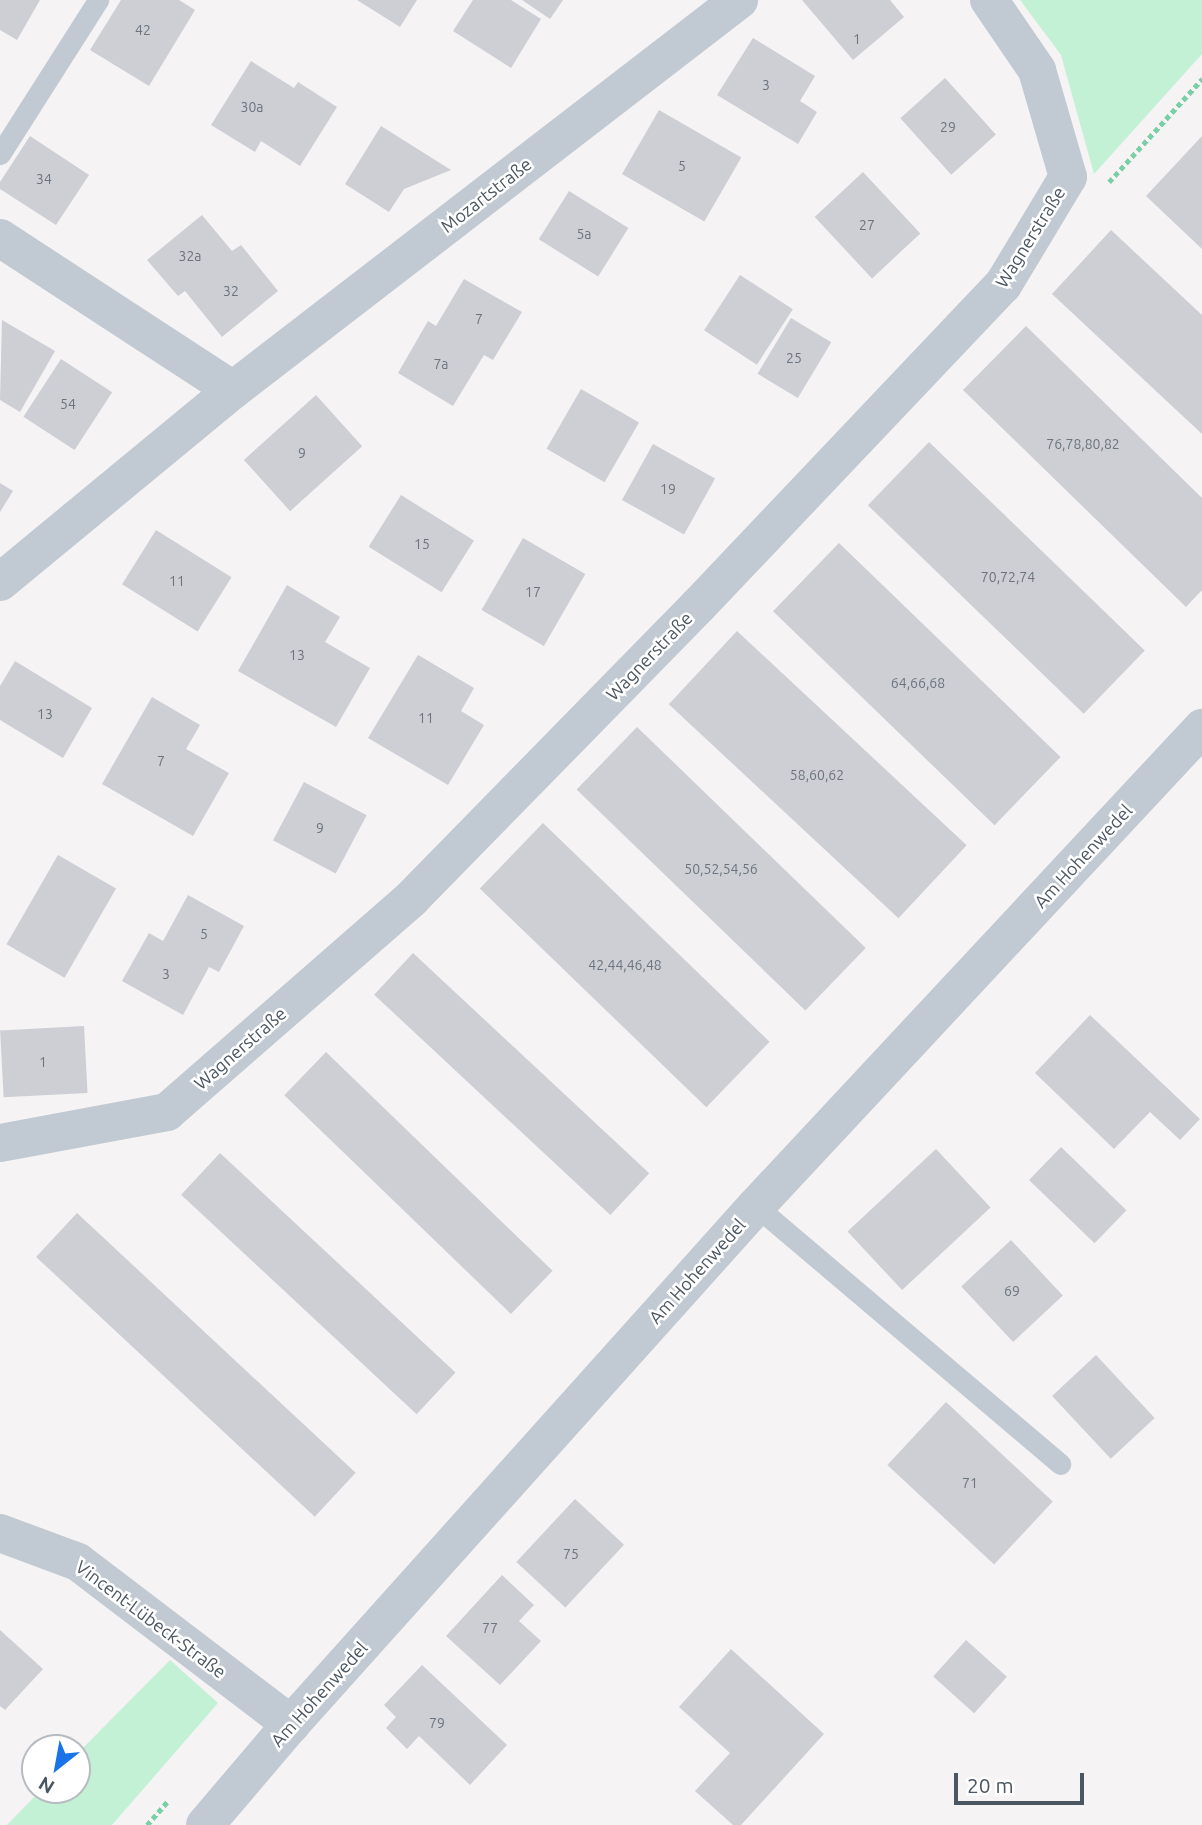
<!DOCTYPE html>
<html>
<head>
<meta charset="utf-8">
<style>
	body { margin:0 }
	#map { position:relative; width:1202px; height:1825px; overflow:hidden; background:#f5f3f3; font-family:Ubuntu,sans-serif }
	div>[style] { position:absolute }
	.green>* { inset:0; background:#c3f1d5 }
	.building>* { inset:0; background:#cdcfd5; transform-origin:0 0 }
	.path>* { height:4.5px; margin-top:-2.25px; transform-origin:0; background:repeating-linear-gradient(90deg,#7ad0a6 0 5px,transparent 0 8.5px) }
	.lane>* { height:21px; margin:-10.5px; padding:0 10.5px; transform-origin:10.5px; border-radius:10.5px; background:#c1cad2 }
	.street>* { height:38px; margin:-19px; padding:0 19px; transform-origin:19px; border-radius:19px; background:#c1cad2 }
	span { translate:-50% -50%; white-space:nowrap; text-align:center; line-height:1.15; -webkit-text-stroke:5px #fff; paint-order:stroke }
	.number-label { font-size:14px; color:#6b747e }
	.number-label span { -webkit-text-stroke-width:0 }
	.street-label { font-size:18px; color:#4a5661 }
	.north { position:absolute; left:21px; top:1734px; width:70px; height:70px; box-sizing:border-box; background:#fff; border:2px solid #b7bbc0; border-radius:50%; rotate:211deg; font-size:19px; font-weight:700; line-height:28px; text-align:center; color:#4a5661 }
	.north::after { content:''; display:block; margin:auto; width:24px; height:32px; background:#1a73e8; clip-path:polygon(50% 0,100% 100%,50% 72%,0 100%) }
	.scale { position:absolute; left:954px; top:1773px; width:130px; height:32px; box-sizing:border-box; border:4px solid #4a5661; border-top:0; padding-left:9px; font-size:21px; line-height:24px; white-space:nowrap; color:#4a5661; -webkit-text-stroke:5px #fff; paint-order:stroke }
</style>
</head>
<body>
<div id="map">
	<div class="green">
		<i style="clip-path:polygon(1020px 0,1202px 0,1202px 54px,1094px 174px,1061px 55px)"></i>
		<i style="clip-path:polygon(170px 1660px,218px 1703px,112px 1825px,7px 1825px,41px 1790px,77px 1790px,77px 1754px)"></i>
	</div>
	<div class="building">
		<i style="clip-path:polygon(0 0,40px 0,17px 40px,0 30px)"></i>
		<i style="clip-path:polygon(121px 0,179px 0,195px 10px,149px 86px,90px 50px)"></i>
		<i style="clip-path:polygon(357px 0,417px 0,400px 27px)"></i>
		<i style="clip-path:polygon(473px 0,511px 0,541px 19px,511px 68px,453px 31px)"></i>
		<i style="clip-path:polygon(522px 0,563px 0,550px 19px)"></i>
		<i style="clip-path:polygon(802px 0,890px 0,904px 17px,853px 60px)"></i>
		<i style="clip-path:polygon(753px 38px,815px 76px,800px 101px,817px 112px,798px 144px,717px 95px)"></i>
		<i style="clip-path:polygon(251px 61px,294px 88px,298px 82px,337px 107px,300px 166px,261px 141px,255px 152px,211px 125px)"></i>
		<i style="left:945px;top:78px;width:76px;height:60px;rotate:48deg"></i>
		<i style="left:659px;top:110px;width:95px;height:74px;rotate:30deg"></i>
		<i style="clip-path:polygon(381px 126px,451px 170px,404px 189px,389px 212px,345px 184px)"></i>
		<i style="clip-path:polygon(30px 136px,89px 175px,56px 225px,0 189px,0 182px)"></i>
		<i style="clip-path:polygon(1202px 136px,1202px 249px,1146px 196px)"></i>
		<i style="left:863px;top:172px;width:84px;height:66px;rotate:47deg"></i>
		<i style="left:569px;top:191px;width:70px;height:57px;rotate:32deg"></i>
		<i style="clip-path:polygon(202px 215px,232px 251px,241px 245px,278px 291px,222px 337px,185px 291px,178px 296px,147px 260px)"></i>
		<i style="clip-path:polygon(1111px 230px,1202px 315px,1202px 434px,1052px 294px)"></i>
		<i style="left:740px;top:275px;width:63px;height:66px;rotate:33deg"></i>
		<i style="clip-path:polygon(464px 279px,522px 312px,493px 360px,484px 355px,453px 406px,398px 373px,428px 321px,436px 326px)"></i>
		<i style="left:791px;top:318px;width:47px;height:65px;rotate:31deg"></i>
		<i style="clip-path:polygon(2px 320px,55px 351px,20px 412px,0 400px)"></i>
		<i style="clip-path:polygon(1026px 326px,1202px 498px,1202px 590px,1186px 607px,963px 390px)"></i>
		<i style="left:61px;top:359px;width:61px;height:69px;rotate:33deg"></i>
		<i style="left:581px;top:389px;width:67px;height:69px;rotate:30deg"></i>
		<i style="left:316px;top:395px;width:69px;height:97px;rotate:48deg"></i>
		<i style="left:929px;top:442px;width:300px;height:88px;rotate:44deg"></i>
		<i style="left:653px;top:444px;width:71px;height:64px;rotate:29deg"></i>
		<i style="clip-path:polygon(0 483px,13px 491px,0 512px)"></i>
		<i style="left:401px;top:495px;width:86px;height:61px;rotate:32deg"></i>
		<i style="left:156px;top:530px;width:89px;height:64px;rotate:32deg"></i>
		<i style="left:523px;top:538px;width:72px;height:83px;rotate:30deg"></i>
		<i style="left:839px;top:543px;width:308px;height:95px;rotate:44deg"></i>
		<i style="clip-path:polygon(287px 585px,340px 617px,325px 642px,370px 668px,336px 727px,238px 671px)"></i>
		<i style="left:737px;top:631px;width:314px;height:100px;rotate:43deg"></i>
		<i style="clip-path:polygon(418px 655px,474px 688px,461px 711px,484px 725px,448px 785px,368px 738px)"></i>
		<i style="clip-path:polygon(15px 661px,92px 708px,63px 758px,0 720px,0 686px)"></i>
		<i style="clip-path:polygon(152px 697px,200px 725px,186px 749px,229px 773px,193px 836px,102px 784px)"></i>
		<i style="left:637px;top:727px;width:318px;height:87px;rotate:44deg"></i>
		<i style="left:304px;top:782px;width:71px;height:66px;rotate:28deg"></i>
		<i style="left:543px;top:823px;width:315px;height:91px;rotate:44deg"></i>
		<i style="left:58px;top:855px;width:67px;height:103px;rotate:30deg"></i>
		<i style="clip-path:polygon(188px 895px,244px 926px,219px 972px,209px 967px,183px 1015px,122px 981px,149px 933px,163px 941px)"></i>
		<i style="left:413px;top:953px;width:323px;height:57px;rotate:43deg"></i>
		<i style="clip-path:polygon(1090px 1015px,1200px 1119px,1180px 1140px,1150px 1112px,1114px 1149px,1035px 1073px)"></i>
		<i style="left:84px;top:1026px;width:67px;height:84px;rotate:87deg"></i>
		<i style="left:326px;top:1052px;width:315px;height:60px;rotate:44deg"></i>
		<i style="left:1061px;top:1147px;width:91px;height:46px;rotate:44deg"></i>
		<i style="left:936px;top:1149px;width:80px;height:121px;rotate:47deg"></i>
		<i style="left:220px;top:1153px;width:322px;height:57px;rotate:43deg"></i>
		<i style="left:77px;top:1213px;width:381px;height:60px;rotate:43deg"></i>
		<i style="left:1011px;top:1240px;width:76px;height:68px;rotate:47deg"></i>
		<i style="left:1096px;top:1355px;width:86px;height:60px;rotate:47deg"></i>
		<i style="left:946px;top:1402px;width:146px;height:86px;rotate:43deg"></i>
		<i style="left:575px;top:1499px;width:67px;height:86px;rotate:43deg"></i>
		<i style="clip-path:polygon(502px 1575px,534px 1605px,519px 1621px,541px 1641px,500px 1685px,446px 1636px)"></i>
		<i style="clip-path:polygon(0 1630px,43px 1669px,5px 1710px,0 1706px)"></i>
		<i style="left:966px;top:1640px;width:55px;height:49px;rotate:42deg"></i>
		<i style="clip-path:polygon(731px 1649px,824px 1734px,741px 1825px,733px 1825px,695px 1791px,730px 1753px,679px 1707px)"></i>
		<i style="clip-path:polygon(422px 1665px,507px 1745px,470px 1785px,419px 1736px,407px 1749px,386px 1728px,396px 1717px,384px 1705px)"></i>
	</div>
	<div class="path">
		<i style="left:1109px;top:182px;width:139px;rotate:-47.9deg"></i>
		<i style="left:147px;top:1825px;width:33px;rotate:-49deg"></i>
	</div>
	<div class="lane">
		<i style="left:0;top:154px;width:183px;rotate:-57.5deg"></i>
		<i style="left:756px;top:1206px;width:399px;rotate:40.3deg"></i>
	</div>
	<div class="street">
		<i style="left:0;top:238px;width:278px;rotate:33.1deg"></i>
		<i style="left:0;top:582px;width:302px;rotate:-39.5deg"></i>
		<i style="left:233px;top:390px;width:639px;rotate:-37.62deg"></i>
		<i style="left:0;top:1143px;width:170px;rotate:-10.5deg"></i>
		<i style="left:167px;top:1112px;width:325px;rotate:-41.1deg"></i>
		<i style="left:412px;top:898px;width:409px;rotate:-45.6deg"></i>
		<i style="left:698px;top:606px;width:443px;rotate:-46.5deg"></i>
		<i style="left:1003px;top:285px;width:126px;rotate:-59deg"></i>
		<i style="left:1068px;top:177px;width:111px;rotate:-106.2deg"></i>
		<i style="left:1037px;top:70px;width:85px;rotate:-124.4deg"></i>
		<i style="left:0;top:1533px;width:83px;rotate:20.4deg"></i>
		<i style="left:78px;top:1562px;width:268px;rotate:37.3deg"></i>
		<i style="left:205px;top:1825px;width:133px;rotate:-49.6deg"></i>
		<i style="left:291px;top:1724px;width:696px;rotate:-48.09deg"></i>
		<i style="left:756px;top:1206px;width:654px;rotate:-46.98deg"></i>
	</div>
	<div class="number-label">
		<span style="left:143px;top:30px">42</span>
		<span style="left:857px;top:39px">1</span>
		<span style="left:766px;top:85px">3</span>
		<span style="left:252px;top:107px">30a</span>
		<span style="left:948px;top:127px">29</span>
		<span style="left:682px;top:166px">5</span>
		<span style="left:44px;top:179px">34</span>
		<span style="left:867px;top:225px">27</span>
		<span style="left:584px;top:234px">5a</span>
		<span style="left:190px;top:256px">32a</span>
		<span style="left:231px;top:291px">32</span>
		<span style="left:479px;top:319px">7</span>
		<span style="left:794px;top:358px">25</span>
		<span style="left:441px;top:364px">7a</span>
		<span style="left:68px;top:404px">54</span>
		<span style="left:1083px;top:444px">76,78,80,82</span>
		<span style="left:302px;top:453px">9</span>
		<span style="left:668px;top:489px">19</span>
		<span style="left:422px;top:544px">15</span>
		<span style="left:1008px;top:577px">70,72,74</span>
		<span style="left:177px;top:581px">11</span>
		<span style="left:533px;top:592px">17</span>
		<span style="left:297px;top:655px">13</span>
		<span style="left:918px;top:683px">64,66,68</span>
		<span style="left:45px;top:714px">13</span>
		<span style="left:426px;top:718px">11</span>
		<span style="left:161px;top:761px">7</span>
		<span style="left:817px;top:775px">58,60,62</span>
		<span style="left:320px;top:828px">9</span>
		<span style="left:721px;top:869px">50,52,54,56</span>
		<span style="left:204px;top:934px">5</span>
		<span style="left:625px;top:965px">42,44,46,48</span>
		<span style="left:166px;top:974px">3</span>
		<span style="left:43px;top:1062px">1</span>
		<span style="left:1012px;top:1291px">69</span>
		<span style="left:970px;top:1483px">71</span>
		<span style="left:571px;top:1554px">75</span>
		<span style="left:490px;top:1628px">77</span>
		<span style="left:437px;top:1723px">79</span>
	</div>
	<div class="street-label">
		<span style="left:486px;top:195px;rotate:-38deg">Mozartstraße</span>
		<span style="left:1030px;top:237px;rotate:-58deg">Wagnerstraße</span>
		<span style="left:649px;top:656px;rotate:-46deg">Wagnerstraße</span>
		<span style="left:1083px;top:856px;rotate:-47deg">Am Hohenwedel</span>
		<span style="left:240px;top:1048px;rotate:-41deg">Wagnerstraße</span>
		<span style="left:697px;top:1271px;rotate:-48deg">Am Hohenwedel</span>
		<span style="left:151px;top:1619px;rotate:37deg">Vincent-Lübeck-Straße</span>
		<span style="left:319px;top:1694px;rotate:-48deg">Am Hohenwedel</span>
	</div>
	<div class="north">N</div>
	<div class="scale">20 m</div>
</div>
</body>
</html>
